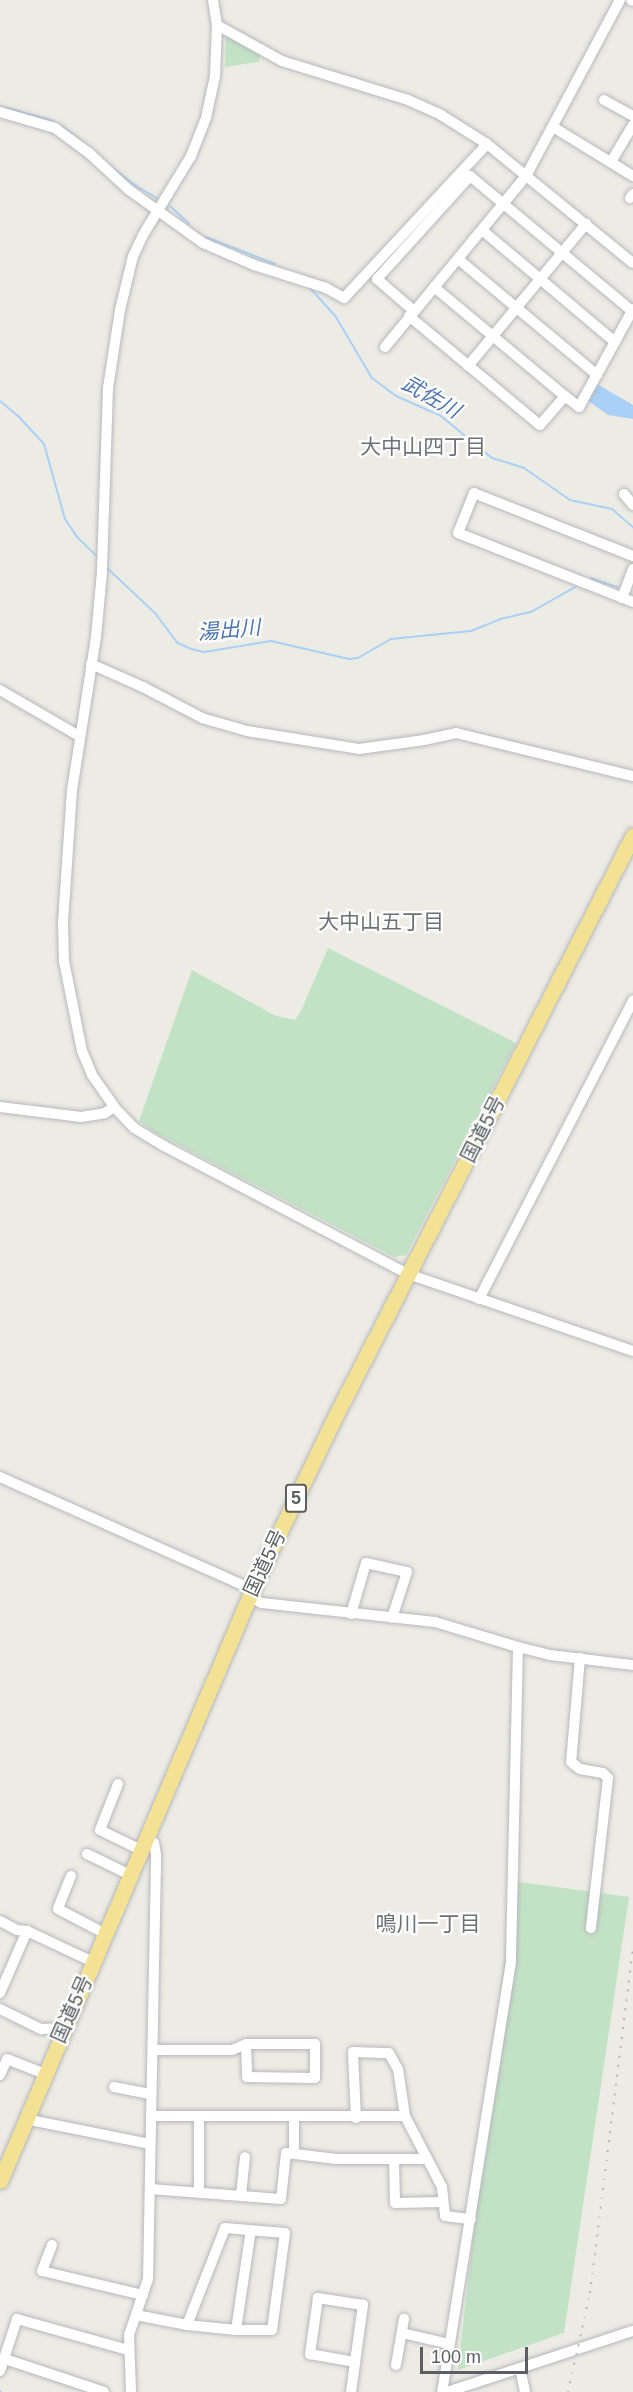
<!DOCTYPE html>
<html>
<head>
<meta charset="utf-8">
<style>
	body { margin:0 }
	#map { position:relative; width:633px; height:2392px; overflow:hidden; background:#edece4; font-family:Arial,"Noto Sans JP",sans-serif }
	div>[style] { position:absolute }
	.green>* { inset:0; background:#c2e2c5 }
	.water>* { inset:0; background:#a9d0f7 }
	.stream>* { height:2px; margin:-1px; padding:0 1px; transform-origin:1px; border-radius:1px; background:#a9d0f7 }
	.roads { filter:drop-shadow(0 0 2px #b6b8bd) drop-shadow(0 0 2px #b6b8bd) }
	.minor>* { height:10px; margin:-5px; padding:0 5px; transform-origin:5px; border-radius:5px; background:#fff }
	.highway>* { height:15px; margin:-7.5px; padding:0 7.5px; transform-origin:7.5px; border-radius:7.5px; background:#f3e294 }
	.rail>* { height:2px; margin-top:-1px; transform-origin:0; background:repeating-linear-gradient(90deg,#b4b5b5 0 1.5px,transparent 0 9.5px) }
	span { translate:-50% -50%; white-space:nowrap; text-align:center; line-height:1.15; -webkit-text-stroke:4.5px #fff; paint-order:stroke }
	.shield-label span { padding:2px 4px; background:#fff; border:2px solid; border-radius:4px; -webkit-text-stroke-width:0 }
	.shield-label { font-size:18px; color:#5c5e63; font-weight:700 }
	.street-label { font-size:20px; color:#5c5e63 }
	.water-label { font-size:21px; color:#4b75b0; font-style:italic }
	.neighbourhood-label { font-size:21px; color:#6d7075 }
	.scale { position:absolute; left:420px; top:2347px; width:108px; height:27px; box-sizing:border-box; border:3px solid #5c5e63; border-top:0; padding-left:8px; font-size:18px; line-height:21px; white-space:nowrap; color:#5c5e63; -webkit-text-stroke:4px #fff; paint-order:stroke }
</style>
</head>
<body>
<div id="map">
	<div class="green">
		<i style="clip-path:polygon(226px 35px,261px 54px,258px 62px,225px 67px)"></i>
		<i style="clip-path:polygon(328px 948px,516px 1043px,406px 1255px,394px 1257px,154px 1132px,139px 1121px,192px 970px,276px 1016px,295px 1020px,301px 1011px)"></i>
		<i style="clip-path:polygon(513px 1881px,629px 1897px,564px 2333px,458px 2370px)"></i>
	</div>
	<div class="water">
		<i style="clip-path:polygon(597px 384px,633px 405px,633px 419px,608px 415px,587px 400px)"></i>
	</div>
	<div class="stream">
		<i style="left:7px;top:108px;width:48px;rotate:15.8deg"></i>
		<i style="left:63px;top:127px;width:33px;rotate:38deg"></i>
		<i style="left:111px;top:167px;width:31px;rotate:37deg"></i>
		<i style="left:136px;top:186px;width:24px;rotate:30deg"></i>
		<i style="left:170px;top:206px;width:26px;rotate:43deg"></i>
		<i style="left:206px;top:237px;width:74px;rotate:21.4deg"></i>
		<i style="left:310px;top:288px;width:39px;rotate:48deg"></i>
		<i style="left:336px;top:317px;width:71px;rotate:59.5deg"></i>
		<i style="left:372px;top:378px;width:30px;rotate:37deg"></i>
		<i style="left:396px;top:396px;width:49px;rotate:24deg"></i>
		<i style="left:441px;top:416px;width:66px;rotate:39.5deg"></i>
		<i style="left:492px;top:458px;width:34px;rotate:17deg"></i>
		<i style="left:524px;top:468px;width:56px;rotate:34.8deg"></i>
		<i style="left:570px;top:500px;width:43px;rotate:12.1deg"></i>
		<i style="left:612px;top:509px;width:28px;rotate:41deg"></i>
		<i style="left:0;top:401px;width:23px;rotate:40deg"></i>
		<i style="left:18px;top:416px;width:38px;rotate:47deg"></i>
		<i style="left:44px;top:444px;width:78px;rotate:74.4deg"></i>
		<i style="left:65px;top:519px;width:23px;rotate:56deg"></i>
		<i style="left:78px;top:538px;width:29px;rotate:44deg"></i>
		<i style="left:106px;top:567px;width:67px;rotate:43.2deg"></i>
		<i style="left:155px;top:613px;width:38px;rotate:53deg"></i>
		<i style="left:178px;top:643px;width:14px;rotate:25deg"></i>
		<i style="left:191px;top:649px;width:13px;rotate:13deg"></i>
		<i style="left:204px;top:652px;width:68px;rotate:-9.3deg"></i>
		<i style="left:271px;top:641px;width:80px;rotate:13deg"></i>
		<i style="left:349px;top:659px;width:9px;rotate:-6deg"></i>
		<i style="left:358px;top:658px;width:38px;rotate:-30deg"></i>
		<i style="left:391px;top:639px;width:80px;rotate:-5.7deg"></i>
		<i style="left:471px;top:631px;width:31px;rotate:-22deg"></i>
		<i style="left:500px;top:619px;width:32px;rotate:-13deg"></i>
		<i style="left:531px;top:612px;width:51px;rotate:-29.6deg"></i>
		<i style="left:591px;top:578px;width:28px;rotate:19deg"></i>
		<i style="left:0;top:2391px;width:1px;rotate:45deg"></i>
	</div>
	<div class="roads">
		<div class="minor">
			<i style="left:213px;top:0;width:25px;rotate:81deg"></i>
			<i style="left:217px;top:25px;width:51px;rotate:92.2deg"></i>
			<i style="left:215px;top:76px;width:43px;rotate:102.1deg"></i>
			<i style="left:206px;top:118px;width:41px;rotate:111.5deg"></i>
			<i style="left:191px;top:156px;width:92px;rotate:121.3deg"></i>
			<i style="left:143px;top:235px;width:23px;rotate:115deg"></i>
			<i style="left:133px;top:256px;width:56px;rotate:103.5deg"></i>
			<i style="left:120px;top:310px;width:79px;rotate:98.7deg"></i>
			<i style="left:108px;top:388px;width:184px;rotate:91.9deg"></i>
			<i style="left:102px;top:572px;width:65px;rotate:95.3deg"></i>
			<i style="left:96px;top:637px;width:155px;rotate:98.9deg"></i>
			<i style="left:72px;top:790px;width:131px;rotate:93.9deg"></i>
			<i style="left:63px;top:921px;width:40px;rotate:88.6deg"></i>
			<i style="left:64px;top:961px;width:92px;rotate:78.7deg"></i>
			<i style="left:82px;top:1051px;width:26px;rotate:67deg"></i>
			<i style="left:92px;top:1075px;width:39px;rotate:55deg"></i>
			<i style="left:114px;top:1107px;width:29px;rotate:46deg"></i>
			<i style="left:134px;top:1128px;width:35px;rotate:31deg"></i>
			<i style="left:164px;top:1146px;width:276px;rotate:27.7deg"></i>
			<i style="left:408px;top:1274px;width:238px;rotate:18.9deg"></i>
			<i style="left:631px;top:0;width:2px;rotate:27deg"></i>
			<i style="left:217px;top:25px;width:74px;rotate:29deg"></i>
			<i style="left:282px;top:61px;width:132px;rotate:17.2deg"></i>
			<i style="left:408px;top:100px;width:36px;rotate:24deg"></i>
			<i style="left:441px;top:115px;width:54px;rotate:32.2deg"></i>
			<i style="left:487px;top:144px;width:188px;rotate:39.2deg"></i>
			<i style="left:604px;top:100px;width:33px;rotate:29deg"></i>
			<i style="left:0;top:112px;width:57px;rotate:16.2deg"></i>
			<i style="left:55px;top:128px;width:42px;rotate:36.3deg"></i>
			<i style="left:89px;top:153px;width:54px;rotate:42.8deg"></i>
			<i style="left:129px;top:190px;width:91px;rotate:35.6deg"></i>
			<i style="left:203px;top:243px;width:56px;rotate:23.3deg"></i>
			<i style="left:254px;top:265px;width:76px;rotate:17.7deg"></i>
			<i style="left:326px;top:288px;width:21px;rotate:29deg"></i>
			<i style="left:344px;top:298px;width:210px;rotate:-47.1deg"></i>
			<i style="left:553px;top:127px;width:94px;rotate:31.5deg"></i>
			<i style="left:611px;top:162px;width:43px;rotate:-59.3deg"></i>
			<i style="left:630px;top:198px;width:5px;rotate:-53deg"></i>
			<i style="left:482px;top:230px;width:174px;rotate:40.1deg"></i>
			<i style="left:458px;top:259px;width:181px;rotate:39.8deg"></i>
			<i style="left:434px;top:287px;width:170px;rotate:39.8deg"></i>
			<i style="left:414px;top:311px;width:49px;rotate:-139.1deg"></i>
			<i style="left:377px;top:279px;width:139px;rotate:-47.9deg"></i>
			<i style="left:470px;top:176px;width:211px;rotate:39.8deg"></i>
			<i style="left:409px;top:316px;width:170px;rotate:39.8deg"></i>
			<i style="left:540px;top:425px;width:38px;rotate:-49deg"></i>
			<i style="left:565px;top:396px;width:18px;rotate:38deg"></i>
			<i style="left:579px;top:407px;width:112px;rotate:-61.1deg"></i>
			<i style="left:385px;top:347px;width:222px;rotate:-50.5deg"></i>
			<i style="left:526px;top:176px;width:200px;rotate:-61.9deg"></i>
			<i style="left:468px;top:366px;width:185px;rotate:-50.3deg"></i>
			<i style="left:624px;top:494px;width:14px;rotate:51deg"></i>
			<i style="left:633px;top:556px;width:171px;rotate:-158.4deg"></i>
			<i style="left:474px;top:493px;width:43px;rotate:111.8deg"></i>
			<i style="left:458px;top:533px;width:188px;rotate:21.5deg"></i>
			<i style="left:622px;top:598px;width:31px;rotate:-69deg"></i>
			<i style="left:91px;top:664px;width:57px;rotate:23.9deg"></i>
			<i style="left:143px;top:687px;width:67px;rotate:27.7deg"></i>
			<i style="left:202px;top:718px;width:47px;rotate:16.1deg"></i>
			<i style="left:247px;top:731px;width:113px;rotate:9.1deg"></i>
			<i style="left:359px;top:749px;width:66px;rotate:-7.9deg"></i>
			<i style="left:424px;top:740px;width:33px;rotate:-12deg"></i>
			<i style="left:456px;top:733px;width:182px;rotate:13.7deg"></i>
			<i style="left:0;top:690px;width:91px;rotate:30.2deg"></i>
			<i style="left:0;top:1107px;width:82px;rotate:7deg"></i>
			<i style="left:81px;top:1117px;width:24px;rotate:-9deg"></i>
			<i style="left:105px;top:1113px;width:11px;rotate:-34deg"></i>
			<i style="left:479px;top:1299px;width:336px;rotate:-62.7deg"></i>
			<i style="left:0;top:1477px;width:276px;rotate:24deg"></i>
			<i style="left:249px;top:1597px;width:14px;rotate:25deg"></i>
			<i style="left:262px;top:1603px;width:174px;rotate:6.3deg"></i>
			<i style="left:435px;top:1622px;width:87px;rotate:16.8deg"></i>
			<i style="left:518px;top:1647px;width:315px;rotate:91.3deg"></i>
			<i style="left:511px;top:1962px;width:436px;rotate:99.1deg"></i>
			<i style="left:351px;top:1614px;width:53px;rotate:-73.6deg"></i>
			<i style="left:366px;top:1563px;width:42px;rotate:12.4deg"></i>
			<i style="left:407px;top:1572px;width:48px;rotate:108.1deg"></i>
			<i style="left:518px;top:1647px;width:33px;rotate:14deg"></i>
			<i style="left:550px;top:1655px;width:84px;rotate:6.9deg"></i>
			<i style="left:580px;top:1658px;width:104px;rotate:94.9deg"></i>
			<i style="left:571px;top:1762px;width:11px;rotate:38deg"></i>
			<i style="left:580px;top:1769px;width:23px;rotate:10deg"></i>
			<i style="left:603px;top:1773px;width:7px;rotate:45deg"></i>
			<i style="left:608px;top:1778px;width:151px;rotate:96.5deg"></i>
			<i style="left:118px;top:1784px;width:49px;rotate:111.4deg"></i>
			<i style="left:100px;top:1830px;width:46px;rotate:26deg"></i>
			<i style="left:87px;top:1854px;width:48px;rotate:26deg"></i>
			<i style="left:71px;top:1876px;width:35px;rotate:112deg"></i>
			<i style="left:58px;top:1909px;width:52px;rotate:27.6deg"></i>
			<i style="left:0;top:1921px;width:19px;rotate:28deg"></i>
			<i style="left:17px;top:1930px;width:10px;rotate:6deg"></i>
			<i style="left:27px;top:1931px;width:73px;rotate:25.2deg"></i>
			<i style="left:0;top:1993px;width:68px;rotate:-66.5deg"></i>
			<i style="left:0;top:2009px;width:46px;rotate:26deg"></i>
			<i style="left:41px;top:2029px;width:23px;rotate:-2deg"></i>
			<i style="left:153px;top:2050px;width:79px"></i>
			<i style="left:232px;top:2050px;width:15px;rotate:-23deg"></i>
			<i style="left:246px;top:2044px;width:33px;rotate:88deg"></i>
			<i style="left:247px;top:2077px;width:68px;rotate:0.8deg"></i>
			<i style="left:315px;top:2078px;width:34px;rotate:-90deg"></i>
			<i style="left:315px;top:2044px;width:69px;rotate:180deg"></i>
			<i style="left:0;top:2075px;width:17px;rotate:-66deg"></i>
			<i style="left:7px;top:2059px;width:41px;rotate:21.5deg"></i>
			<i style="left:114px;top:2087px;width:38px;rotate:11deg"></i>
			<i style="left:151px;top:2116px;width:254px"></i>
			<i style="left:356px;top:2118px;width:66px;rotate:-92.6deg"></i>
			<i style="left:353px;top:2052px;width:36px;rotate:2deg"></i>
			<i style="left:389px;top:2053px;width:18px;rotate:61deg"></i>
			<i style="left:398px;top:2069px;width:48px;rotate:81.5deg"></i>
			<i style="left:405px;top:2116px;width:80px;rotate:62.5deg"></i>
			<i style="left:442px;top:2187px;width:29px;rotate:84deg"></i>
			<i style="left:445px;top:2216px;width:26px;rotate:7deg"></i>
			<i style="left:25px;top:2119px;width:127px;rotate:11.3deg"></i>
			<i style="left:294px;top:2154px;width:38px;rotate:-90deg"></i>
			<i style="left:394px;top:2159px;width:44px;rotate:88.7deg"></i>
			<i style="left:395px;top:2203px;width:48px;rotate:-1.2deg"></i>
			<i style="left:150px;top:2189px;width:131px;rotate:4.4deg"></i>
			<i style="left:281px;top:2199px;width:46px;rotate:-83.8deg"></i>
			<i style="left:286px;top:2153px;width:51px;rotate:6.7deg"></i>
			<i style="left:337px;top:2159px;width:90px"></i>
			<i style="left:199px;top:2192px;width:75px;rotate:-90deg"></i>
			<i style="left:241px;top:2195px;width:38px;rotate:-84deg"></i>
			<i style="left:52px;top:2245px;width:28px;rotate:111deg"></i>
			<i style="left:42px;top:2271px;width:104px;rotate:13.4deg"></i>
			<i style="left:136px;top:2315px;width:52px;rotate:11.1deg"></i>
			<i style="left:187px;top:2325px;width:104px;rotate:-68.6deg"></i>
			<i style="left:225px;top:2228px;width:60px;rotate:4.8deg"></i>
			<i style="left:285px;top:2233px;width:98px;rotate:97.6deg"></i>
			<i style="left:272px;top:2330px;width:36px;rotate:180deg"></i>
			<i style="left:236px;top:2330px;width:49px;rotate:-174.2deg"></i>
			<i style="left:236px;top:2330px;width:101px;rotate:-81.5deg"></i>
			<i style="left:402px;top:2333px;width:48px;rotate:13.2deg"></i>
			<i style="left:5px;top:2359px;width:104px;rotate:18.4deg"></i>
			<i style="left:396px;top:2365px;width:47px;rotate:-80.1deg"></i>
			<i style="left:520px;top:2368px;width:25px;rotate:78deg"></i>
			<i style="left:0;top:2371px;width:55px;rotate:-71.9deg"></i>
			<i style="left:17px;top:2319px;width:115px;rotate:15.6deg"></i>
			<i style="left:131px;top:2392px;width:57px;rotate:-92deg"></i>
			<i style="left:129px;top:2335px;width:59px;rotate:-71.3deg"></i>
			<i style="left:148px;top:2279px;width:424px;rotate:-88.9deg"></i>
			<i style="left:156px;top:1855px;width:12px;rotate:-99deg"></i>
			<i style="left:154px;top:1843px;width:10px;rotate:-143deg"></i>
			<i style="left:351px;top:2392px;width:30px;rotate:-82deg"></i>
			<i style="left:355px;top:2362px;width:58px;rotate:-82deg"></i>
			<i style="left:363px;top:2305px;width:46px;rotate:-171.2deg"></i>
			<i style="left:318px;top:2298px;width:57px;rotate:98.1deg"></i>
			<i style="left:310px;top:2354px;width:46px;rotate:10.1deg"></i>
			<i style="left:447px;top:2392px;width:196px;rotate:-18.2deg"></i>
		</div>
		<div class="highway">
			<i style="left:0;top:2181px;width:652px;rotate:-66.89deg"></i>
			<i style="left:256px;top:1581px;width:187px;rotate:-64.3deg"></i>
			<i style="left:337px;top:1413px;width:649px;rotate:-62.88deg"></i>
		</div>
	</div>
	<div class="rail">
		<i style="left:568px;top:2392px;width:101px;rotate:-77.5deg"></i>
		<i style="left:590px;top:2293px;width:347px;rotate:-82.9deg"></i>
	</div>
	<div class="shield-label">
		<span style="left:296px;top:1498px">5</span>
	</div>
	<div class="street-label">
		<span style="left:483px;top:1129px;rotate:-63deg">国道5号</span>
		<span style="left:265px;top:1563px;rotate:-65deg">国道5号</span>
		<span style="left:72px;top:2009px;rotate:-66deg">国道5号</span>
	</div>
	<div class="water-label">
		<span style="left:431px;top:397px;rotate:30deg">武佐川</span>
		<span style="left:229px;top:630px;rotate:-5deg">湯出川</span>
	</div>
	<div class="neighbourhood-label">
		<span style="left:423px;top:447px">大中山四丁目</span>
		<span style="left:381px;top:922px">大中山五丁目</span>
		<span style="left:428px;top:1924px">鳴川一丁目</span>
	</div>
	<div class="scale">100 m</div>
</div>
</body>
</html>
